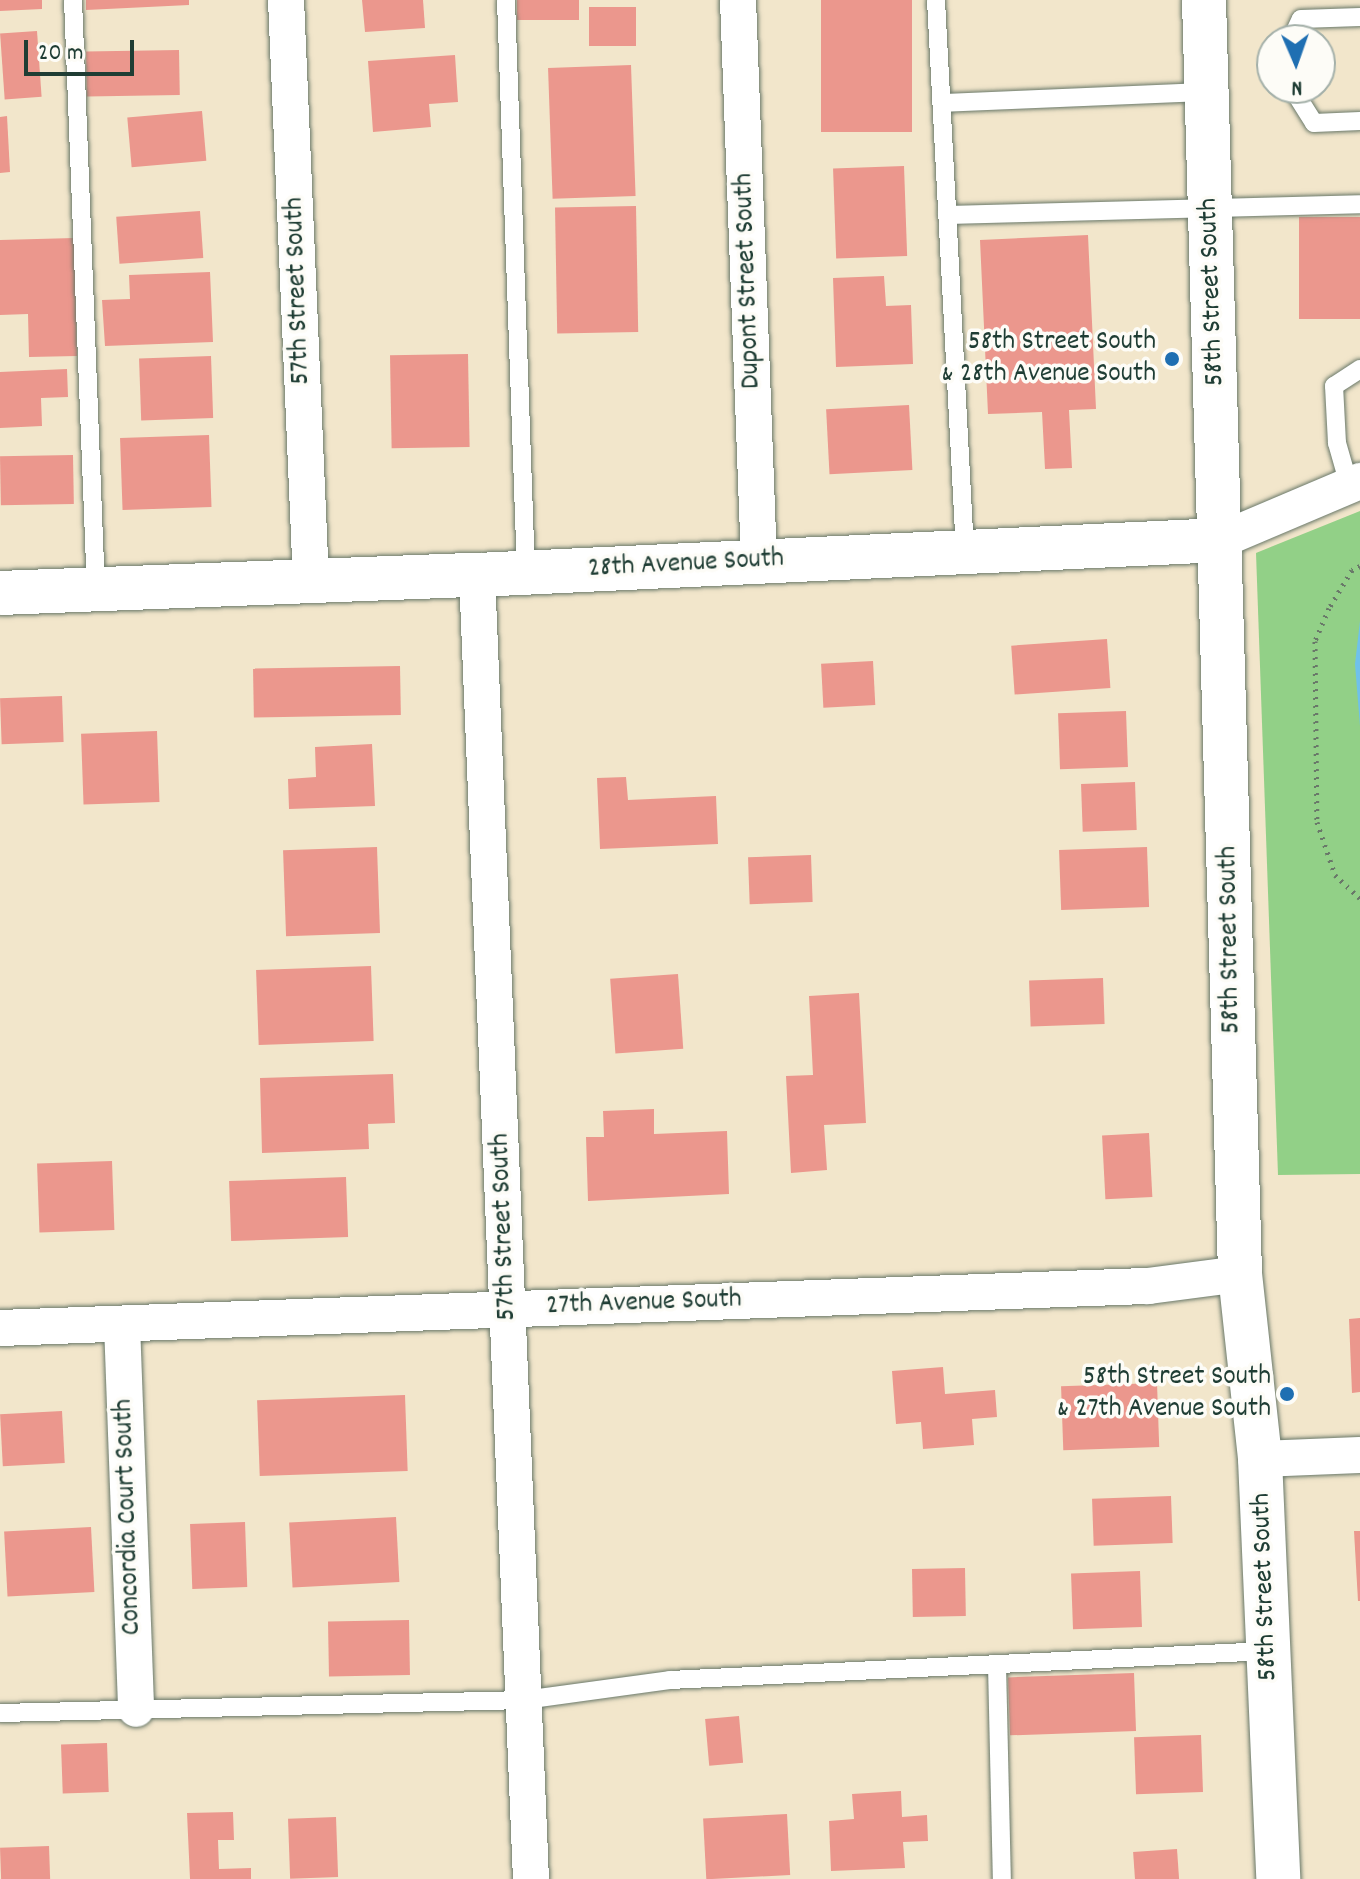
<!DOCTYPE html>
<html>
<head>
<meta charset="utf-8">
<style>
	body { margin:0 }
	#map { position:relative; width:1360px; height:1879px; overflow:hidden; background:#f2e6cb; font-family:Dekko,sans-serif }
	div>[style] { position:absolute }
	.green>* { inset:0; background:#92d087 }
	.water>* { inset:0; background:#6fc1eb }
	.building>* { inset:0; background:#eb978d; transform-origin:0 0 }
	.path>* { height:5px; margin-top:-2.5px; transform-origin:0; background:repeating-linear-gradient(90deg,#697869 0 2px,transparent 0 8px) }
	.roads { filter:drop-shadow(0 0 2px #697869) drop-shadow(0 0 2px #697869) }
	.service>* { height:18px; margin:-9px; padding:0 9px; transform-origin:9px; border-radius:9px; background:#fff }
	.minor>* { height:36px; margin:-18px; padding:0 18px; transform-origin:18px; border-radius:18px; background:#fff }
	.tertiary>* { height:44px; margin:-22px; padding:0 22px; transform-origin:22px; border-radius:22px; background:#fff }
	.dots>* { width:22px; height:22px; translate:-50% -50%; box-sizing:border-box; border:4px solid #fdfcf7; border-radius:50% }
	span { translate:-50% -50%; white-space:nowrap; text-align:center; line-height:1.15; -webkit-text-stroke:7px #fdfcf7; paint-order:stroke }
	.street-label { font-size:28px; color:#1f3d34 }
	.poi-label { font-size:28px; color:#1f3d34 }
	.right { translate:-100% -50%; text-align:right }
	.north { position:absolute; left:1256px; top:24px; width:80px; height:80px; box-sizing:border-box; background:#fdfcf7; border:2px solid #a4b0a9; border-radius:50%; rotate:178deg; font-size:22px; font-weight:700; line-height:32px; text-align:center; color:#1f3d34 }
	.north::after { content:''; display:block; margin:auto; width:28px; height:36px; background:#1f6fb2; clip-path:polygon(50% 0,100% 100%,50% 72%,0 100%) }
	.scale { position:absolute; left:24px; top:40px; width:110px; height:36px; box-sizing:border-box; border:4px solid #1f3d34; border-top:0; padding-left:10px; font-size:24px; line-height:28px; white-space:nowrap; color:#1f3d34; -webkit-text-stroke:6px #fdfcf7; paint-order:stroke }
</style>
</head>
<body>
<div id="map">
	<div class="green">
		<i style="clip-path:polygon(1360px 511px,1360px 1174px,1278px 1175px,1256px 553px)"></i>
	</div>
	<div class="water">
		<i style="clip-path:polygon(1360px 621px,1360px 726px,1355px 664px)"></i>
	</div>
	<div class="building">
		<i style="clip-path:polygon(0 0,42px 0,42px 9px,0 11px)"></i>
		<i style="clip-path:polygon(86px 0,189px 0,189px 5px,86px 10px)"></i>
		<i style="clip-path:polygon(362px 0,423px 0,425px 28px,365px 32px)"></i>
		<i style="left:517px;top:0;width:62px;height:20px"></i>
		<i style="left:821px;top:0;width:91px;height:132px"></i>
		<i style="left:589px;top:7px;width:47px;height:39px"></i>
		<i style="left:37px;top:31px;width:66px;height:37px;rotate:86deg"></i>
		<i style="left:179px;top:50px;width:45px;height:93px;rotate:89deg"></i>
		<i style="clip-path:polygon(455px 55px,458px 102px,429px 104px,431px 127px,373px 132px,368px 61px)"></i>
		<i style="left:631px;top:65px;width:131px;height:83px;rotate:88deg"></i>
		<i style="left:202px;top:111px;width:50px;height:75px;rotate:85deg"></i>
		<i style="clip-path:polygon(7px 116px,10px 172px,0 173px,0 117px)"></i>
		<i style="left:904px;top:166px;width:90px;height:71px;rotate:88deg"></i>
		<i style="left:636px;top:206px;width:126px;height:81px;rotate:89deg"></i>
		<i style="left:200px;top:211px;width:47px;height:84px;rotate:86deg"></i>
		<i style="left:1360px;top:217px;width:102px;height:61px;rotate:90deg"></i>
		<i style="clip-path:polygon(1088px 235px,1096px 409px,1069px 410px,1072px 468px,1045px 469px,1042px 412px,988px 414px,980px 240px)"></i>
		<i style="clip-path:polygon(74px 238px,77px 356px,29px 357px,28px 314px,0 315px,0 240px)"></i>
		<i style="clip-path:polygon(210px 272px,213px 342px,105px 346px,102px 300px,130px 299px,129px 275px)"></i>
		<i style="clip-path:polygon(884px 276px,886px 306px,911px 305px,913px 364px,836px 367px,833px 278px)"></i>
		<i style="left:468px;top:354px;width:93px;height:78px;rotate:89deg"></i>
		<i style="left:211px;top:356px;width:62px;height:72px;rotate:88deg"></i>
		<i style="clip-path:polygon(67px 369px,68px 397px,41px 398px,42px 426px,0 428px,0 372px)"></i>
		<i style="left:909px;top:405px;width:65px;height:83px;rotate:87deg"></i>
		<i style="left:209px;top:435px;width:72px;height:89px;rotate:88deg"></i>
		<i style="left:73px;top:455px;width:49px;height:73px;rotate:89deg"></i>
		<i style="left:1107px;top:639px;width:49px;height:96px;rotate:86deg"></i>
		<i style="left:873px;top:661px;width:44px;height:52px;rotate:87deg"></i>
		<i style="left:400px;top:666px;width:49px;height:147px;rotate:89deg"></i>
		<i style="left:62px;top:696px;width:46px;height:62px;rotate:88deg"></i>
		<i style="left:1126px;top:711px;width:56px;height:68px;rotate:88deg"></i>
		<i style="left:157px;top:731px;width:71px;height:76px;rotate:88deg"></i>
		<i style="clip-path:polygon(372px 744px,375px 806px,289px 809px,288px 779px,316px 777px,315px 747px)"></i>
		<i style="clip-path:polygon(626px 777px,628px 800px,716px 796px,718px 844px,600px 849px,597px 778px)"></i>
		<i style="left:1135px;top:782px;width:48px;height:54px;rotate:88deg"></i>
		<i style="left:377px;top:847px;width:86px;height:94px;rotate:88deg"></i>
		<i style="left:1147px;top:847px;width:60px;height:88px;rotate:88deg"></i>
		<i style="left:811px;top:855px;width:47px;height:63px;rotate:88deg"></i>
		<i style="left:371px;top:966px;width:75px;height:115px;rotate:88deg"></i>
		<i style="left:678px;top:974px;width:75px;height:68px;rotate:86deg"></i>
		<i style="left:1103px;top:978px;width:46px;height:74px;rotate:88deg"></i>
		<i style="clip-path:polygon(859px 993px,866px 1123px,824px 1125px,827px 1170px,791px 1173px,786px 1076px,813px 1075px,809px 996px)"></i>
		<i style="clip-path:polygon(393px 1074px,395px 1123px,368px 1124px,369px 1149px,262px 1153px,260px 1078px)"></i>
		<i style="clip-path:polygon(654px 1109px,654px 1134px,727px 1131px,729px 1194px,588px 1201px,586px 1137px,604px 1137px,603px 1111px)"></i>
		<i style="left:1149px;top:1133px;width:64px;height:47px;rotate:87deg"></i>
		<i style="left:112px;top:1161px;width:69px;height:75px;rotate:88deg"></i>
		<i style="left:346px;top:1177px;width:60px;height:117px;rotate:88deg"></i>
		<i style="clip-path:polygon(1360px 1318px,1360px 1392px,1352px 1393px,1349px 1319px)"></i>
		<i style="clip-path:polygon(943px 1367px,945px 1394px,995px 1390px,997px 1417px,972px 1419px,974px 1445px,923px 1449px,921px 1422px,896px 1424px,892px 1371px)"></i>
		<i style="left:1157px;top:1383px;width:64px;height:96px;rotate:88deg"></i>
		<i style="left:405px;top:1395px;width:76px;height:148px;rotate:88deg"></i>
		<i style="left:62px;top:1411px;width:52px;height:62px;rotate:87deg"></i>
		<i style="left:1171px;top:1496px;width:47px;height:79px;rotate:88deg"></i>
		<i style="left:396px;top:1517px;width:65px;height:107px;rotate:87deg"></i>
		<i style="left:245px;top:1522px;width:65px;height:55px;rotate:88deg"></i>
		<i style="left:91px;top:1527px;width:65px;height:87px;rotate:87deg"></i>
		<i style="clip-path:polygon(1354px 1531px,1360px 1531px,1360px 1601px,1358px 1601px)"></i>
		<i style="left:965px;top:1568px;width:48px;height:53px;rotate:89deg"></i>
		<i style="left:1140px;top:1571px;width:56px;height:69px;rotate:88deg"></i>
		<i style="left:409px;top:1620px;width:55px;height:81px;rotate:89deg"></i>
		<i style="left:1134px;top:1673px;width:58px;height:126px;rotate:88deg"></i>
		<i style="left:739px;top:1716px;width:47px;height:34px;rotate:85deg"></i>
		<i style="left:1201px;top:1735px;width:57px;height:67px;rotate:88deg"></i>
		<i style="left:107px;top:1743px;width:49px;height:46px;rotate:88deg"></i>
		<i style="clip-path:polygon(901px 1791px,902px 1817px,927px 1815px,928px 1841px,903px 1842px,905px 1868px,831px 1871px,829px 1821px,854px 1819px,852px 1794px)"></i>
		<i style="clip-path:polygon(233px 1812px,234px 1840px,218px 1840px,219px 1869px,251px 1868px,251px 1879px,190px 1879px,187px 1813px)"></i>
		<i style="left:787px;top:1814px;width:61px;height:84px;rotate:87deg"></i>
		<i style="left:336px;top:1817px;width:60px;height:48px;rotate:88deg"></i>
		<i style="left:49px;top:1846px;width:33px;height:49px;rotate:88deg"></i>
		<i style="left:1177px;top:1849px;width:30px;height:44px;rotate:86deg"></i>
	</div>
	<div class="path">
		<i style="left:1360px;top:566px;width:9px;rotate:153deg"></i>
		<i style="left:1352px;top:570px;width:44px;rotate:121.2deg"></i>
		<i style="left:1329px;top:608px;width:36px;rotate:113deg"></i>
		<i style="left:1315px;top:641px;width:181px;rotate:89.4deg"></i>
		<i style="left:1317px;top:822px;width:56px;rotate:71.2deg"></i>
		<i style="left:1335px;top:875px;width:34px;rotate:43deg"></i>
	</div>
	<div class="roads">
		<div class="service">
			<i style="left:73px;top:0;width:590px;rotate:87.77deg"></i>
			<i style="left:506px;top:0;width:573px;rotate:88deg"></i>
			<i style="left:936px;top:0;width:553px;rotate:86.99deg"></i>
			<i style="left:1291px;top:40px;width:23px;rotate:-65deg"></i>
			<i style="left:1301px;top:19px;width:59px;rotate:-1.9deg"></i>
			<i style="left:1292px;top:88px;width:41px;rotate:57.8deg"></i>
			<i style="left:1314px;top:123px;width:46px;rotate:-2.5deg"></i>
			<i style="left:942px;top:103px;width:265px;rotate:-2.4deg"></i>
			<i style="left:947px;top:215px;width:413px;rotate:-1.5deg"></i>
			<i style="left:1349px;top:485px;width:44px;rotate:-105.9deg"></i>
			<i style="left:1337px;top:443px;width:57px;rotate:-93deg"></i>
			<i style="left:1334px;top:386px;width:31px;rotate:-33deg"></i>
			<i style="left:997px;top:1665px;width:214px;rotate:88.7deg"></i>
			<i style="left:0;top:1713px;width:524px;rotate:-1.42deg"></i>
			<i style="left:524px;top:1700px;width:147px;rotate:-7.8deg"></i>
			<i style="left:670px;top:1680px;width:599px;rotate:-2.78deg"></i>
		</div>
		<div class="minor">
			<i style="left:286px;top:0;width:583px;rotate:87.54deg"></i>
			<i style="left:738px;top:0;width:561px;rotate:87.86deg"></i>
			<i style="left:1221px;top:540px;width:151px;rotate:-23deg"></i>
			<i style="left:477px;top:575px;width:1305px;rotate:87.63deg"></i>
			<i style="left:122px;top:1324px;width:385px;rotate:87.9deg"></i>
			<i style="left:0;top:1328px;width:1149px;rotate:-2.1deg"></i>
			<i style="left:1148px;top:1286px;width:93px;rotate:-7.4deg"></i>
			<i style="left:1260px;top:1459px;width:100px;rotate:-2.3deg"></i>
		</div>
		<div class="tertiary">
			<i style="left:1204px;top:0;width:1275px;rotate:88.38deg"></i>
			<i style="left:1240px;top:1274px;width:186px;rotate:83.8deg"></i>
			<i style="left:1260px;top:1459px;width:420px;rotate:87.5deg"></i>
			<i style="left:0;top:593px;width:477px;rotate:-2.2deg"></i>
			<i style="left:477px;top:575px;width:745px;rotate:-2.69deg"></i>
		</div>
	</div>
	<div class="dots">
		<i style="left:1172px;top:359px;background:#1f6fb2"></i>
		<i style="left:1287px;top:1394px;background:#1f6fb2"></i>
	</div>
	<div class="street-label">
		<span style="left:749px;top:281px;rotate:-92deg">Dupont Street South</span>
		<span style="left:299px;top:291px;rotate:-92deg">57th Street South</span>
		<span style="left:1213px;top:292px;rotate:-92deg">58th Street South</span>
		<span style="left:686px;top:565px;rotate:-3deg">28th Avenue South</span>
		<span style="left:1231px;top:940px;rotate:-91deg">58th Street South</span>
		<span style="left:505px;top:1227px;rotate:-92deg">57th Street South</span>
		<span style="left:644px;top:1304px;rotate:-2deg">27th Avenue South</span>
		<span style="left:129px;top:1517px;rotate:-92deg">Concordia Court South</span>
		<span style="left:1266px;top:1587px;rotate:-92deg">58th Street South</span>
	</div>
	<div class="poi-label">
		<span class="right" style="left:1156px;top:359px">58th Street South<br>&amp; 28th Avenue South</span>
		<span class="right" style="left:1271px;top:1394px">58th Street South<br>&amp; 27th Avenue South</span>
	</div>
	<div class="north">N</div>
	<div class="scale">20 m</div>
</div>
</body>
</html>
